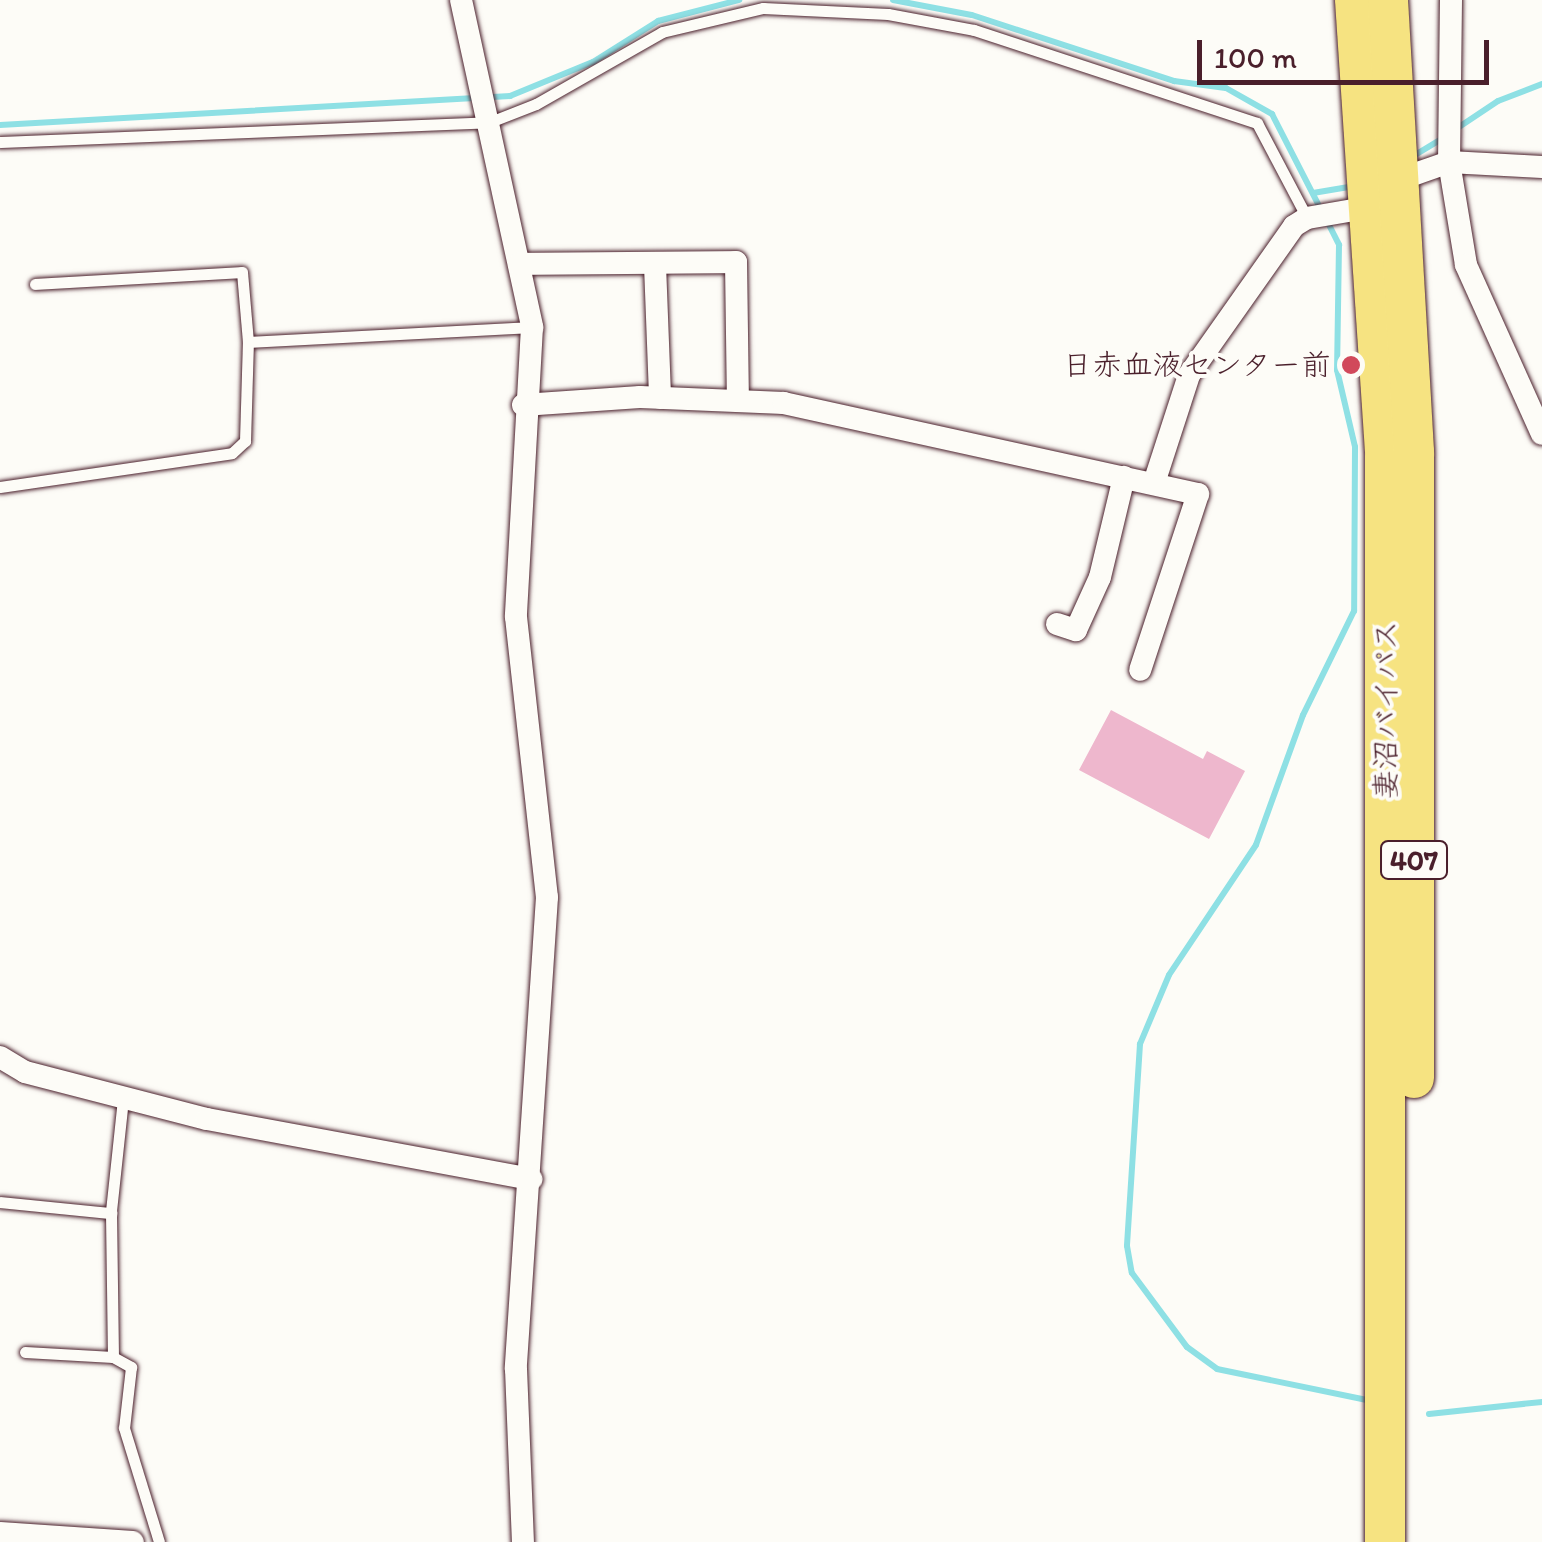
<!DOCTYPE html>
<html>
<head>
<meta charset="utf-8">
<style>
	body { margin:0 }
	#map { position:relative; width:1542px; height:1542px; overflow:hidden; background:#fdfcf7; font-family:Itim,"Klee One",sans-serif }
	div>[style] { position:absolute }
	.stream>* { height:6px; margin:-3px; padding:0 3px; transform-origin:3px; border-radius:3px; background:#8ee0e4 }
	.building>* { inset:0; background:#eeb7cd }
	.roads { filter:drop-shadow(0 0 2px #4a1f2b) drop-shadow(0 0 2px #4a1f2b) }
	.lane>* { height:11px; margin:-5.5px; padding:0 5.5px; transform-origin:5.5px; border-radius:5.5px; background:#fdfcf7 }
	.street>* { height:22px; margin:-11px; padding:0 11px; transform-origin:11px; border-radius:11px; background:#fdfcf7 }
	.highway>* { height:40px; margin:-20px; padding:0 20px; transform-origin:20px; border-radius:20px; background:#f6e381 }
	.dots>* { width:28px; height:28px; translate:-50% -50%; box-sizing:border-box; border:5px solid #fdfcf7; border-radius:50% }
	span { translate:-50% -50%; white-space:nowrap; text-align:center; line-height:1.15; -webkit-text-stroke:8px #fdfcf7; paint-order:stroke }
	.shield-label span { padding:2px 8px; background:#fdfcf7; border:2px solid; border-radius:8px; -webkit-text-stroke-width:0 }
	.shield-label { font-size:28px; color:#4a1f2b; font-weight:700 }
	.poi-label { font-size:30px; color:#4a1f2b }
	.right { translate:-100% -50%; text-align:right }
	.street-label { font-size:30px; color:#4a1f2b }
	.scale { position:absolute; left:1197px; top:40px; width:292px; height:45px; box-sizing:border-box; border:5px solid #4a1f2b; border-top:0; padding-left:12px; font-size:30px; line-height:35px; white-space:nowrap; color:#4a1f2b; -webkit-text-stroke:8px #fdfcf7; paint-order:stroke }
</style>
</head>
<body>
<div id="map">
	<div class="stream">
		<i style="left:893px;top:0;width:80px;rotate:10.8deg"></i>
		<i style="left:972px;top:15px;width:213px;rotate:18.1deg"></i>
		<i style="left:1174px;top:81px;width:52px;rotate:7.7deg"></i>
		<i style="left:1226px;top:88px;width:53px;rotate:29.5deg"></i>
		<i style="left:1272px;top:114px;width:106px;rotate:62.9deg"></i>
		<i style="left:0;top:125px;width:511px;rotate:-3.25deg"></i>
		<i style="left:510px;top:96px;width:90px;rotate:-22.3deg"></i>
		<i style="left:593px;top:62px;width:77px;rotate:-32.2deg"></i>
		<i style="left:658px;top:21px;width:84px;rotate:-14.5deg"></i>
		<i style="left:1456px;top:129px;width:50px;rotate:-33.7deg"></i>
		<i style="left:1498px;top:101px;width:47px;rotate:-21.1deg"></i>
		<i style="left:1410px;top:158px;width:37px;rotate:-31deg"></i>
		<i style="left:1313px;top:193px;width:42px;rotate:-9.7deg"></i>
		<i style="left:1326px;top:219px;width:29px;rotate:63deg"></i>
		<i style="left:1339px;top:245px;width:125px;rotate:90.9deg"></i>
		<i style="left:1337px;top:370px;width:79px;rotate:76.8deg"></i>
		<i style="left:1355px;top:447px;width:164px;rotate:90.3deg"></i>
		<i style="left:1354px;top:611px;width:116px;rotate:116.1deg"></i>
		<i style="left:1303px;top:715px;width:138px;rotate:109.9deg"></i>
		<i style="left:1256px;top:845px;width:156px;rotate:123.8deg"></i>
		<i style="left:1169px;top:975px;width:75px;rotate:112.8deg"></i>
		<i style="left:1140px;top:1044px;width:202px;rotate:93.7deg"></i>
		<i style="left:1127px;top:1246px;width:27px;rotate:80deg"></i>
		<i style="left:1132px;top:1273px;width:92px;rotate:53.4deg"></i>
		<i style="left:1187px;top:1347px;width:37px;rotate:36deg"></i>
		<i style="left:1217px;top:1369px;width:153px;rotate:11.7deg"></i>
		<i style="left:1429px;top:1414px;width:114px;rotate:-6.1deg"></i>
	</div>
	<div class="building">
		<i style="clip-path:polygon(1111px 710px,1203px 759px,1207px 751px,1245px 771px,1209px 839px,1079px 770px)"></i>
	</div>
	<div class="roads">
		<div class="lane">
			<i style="left:0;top:142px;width:490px;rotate:-2.3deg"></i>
			<i style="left:490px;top:122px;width:49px;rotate:-21.4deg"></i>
			<i style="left:536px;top:104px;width:145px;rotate:-29.7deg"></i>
			<i style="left:662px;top:32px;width:104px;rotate:-13.4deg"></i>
			<i style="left:763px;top:8px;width:125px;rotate:2.7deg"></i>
			<i style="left:888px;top:14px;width:87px;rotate:10.5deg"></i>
			<i style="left:974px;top:30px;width:298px;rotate:18.2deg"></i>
			<i style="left:1257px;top:123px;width:107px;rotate:62.2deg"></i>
			<i style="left:35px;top:284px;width:207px;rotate:-3.3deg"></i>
			<i style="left:242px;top:272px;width:70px;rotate:85.1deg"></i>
			<i style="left:248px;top:342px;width:284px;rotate:-3deg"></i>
			<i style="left:0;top:487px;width:234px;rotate:-8.3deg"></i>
			<i style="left:232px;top:453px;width:18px;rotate:-43deg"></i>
			<i style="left:245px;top:441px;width:99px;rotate:-88.3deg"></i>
			<i style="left:0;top:1202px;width:112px;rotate:5.7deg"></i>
			<i style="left:25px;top:1352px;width:88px;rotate:3.3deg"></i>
			<i style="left:113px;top:1357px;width:21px;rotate:29deg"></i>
			<i style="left:131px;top:1367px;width:61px;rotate:96.5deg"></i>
			<i style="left:124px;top:1428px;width:119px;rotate:72.9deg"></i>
			<i style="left:113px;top:1357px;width:146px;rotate:-90.8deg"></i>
			<i style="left:111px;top:1211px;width:114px;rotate:-83.9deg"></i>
		</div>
		<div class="street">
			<i style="left:461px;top:0;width:335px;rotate:77.7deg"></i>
			<i style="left:532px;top:327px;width:290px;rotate:93.2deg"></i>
			<i style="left:516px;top:617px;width:282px;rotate:83.7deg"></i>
			<i style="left:547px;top:897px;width:473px;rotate:93.8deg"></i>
			<i style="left:516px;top:1369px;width:173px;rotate:87.7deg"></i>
			<i style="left:1451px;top:0;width:162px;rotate:90.7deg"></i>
			<i style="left:1449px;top:162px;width:104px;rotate:80.6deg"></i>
			<i style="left:1466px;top:265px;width:185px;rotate:65.8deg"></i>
			<i style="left:1398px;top:180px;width:54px;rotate:-19.4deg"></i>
			<i style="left:1449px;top:162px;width:93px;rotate:3.1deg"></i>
			<i style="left:519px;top:264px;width:217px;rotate:-0.5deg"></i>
			<i style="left:736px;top:262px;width:139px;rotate:89.2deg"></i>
			<i style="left:655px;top:265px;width:133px;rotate:87.8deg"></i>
			<i style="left:523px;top:405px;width:117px;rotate:-3.9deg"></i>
			<i style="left:640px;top:397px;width:144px;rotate:2.4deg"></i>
			<i style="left:784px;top:403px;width:424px;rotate:12.4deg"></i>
			<i style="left:1198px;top:494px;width:185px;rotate:108.2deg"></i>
			<i style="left:1154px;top:483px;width:114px;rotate:-72deg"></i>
			<i style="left:1189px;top:375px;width:182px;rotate:-54.8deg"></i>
			<i style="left:1294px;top:226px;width:15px;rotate:-32deg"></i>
			<i style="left:1307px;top:218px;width:65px;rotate:-9.8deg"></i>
			<i style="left:1057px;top:624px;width:20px;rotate:18deg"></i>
			<i style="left:1076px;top:630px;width:58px;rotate:-65.6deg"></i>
			<i style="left:1100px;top:577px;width:103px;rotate:-76.5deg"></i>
			<i style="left:0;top:1057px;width:29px;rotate:31deg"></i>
			<i style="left:25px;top:1072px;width:188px;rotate:14.5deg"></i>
			<i style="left:207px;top:1119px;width:330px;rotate:10.5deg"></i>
			<i style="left:0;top:1533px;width:133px;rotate:3.9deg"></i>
		</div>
		<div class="highway">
			<i style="left:1355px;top:0;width:457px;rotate:86.2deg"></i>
			<i style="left:1385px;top:456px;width:1086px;rotate:90deg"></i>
			<i style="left:1388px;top:0;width:453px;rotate:86.7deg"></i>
			<i style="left:1414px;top:452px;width:626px;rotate:90deg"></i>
		</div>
	</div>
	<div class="dots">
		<i style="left:1351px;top:365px;background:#d1495b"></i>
	</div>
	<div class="shield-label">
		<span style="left:1414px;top:860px">407</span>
	</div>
	<div class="poi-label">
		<span class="right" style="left:1331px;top:365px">日赤血液センター前</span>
	</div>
	<div class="street-label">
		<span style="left:1386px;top:710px;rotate:-90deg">妻沼バイパス</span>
	</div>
	<div class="scale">100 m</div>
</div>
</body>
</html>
